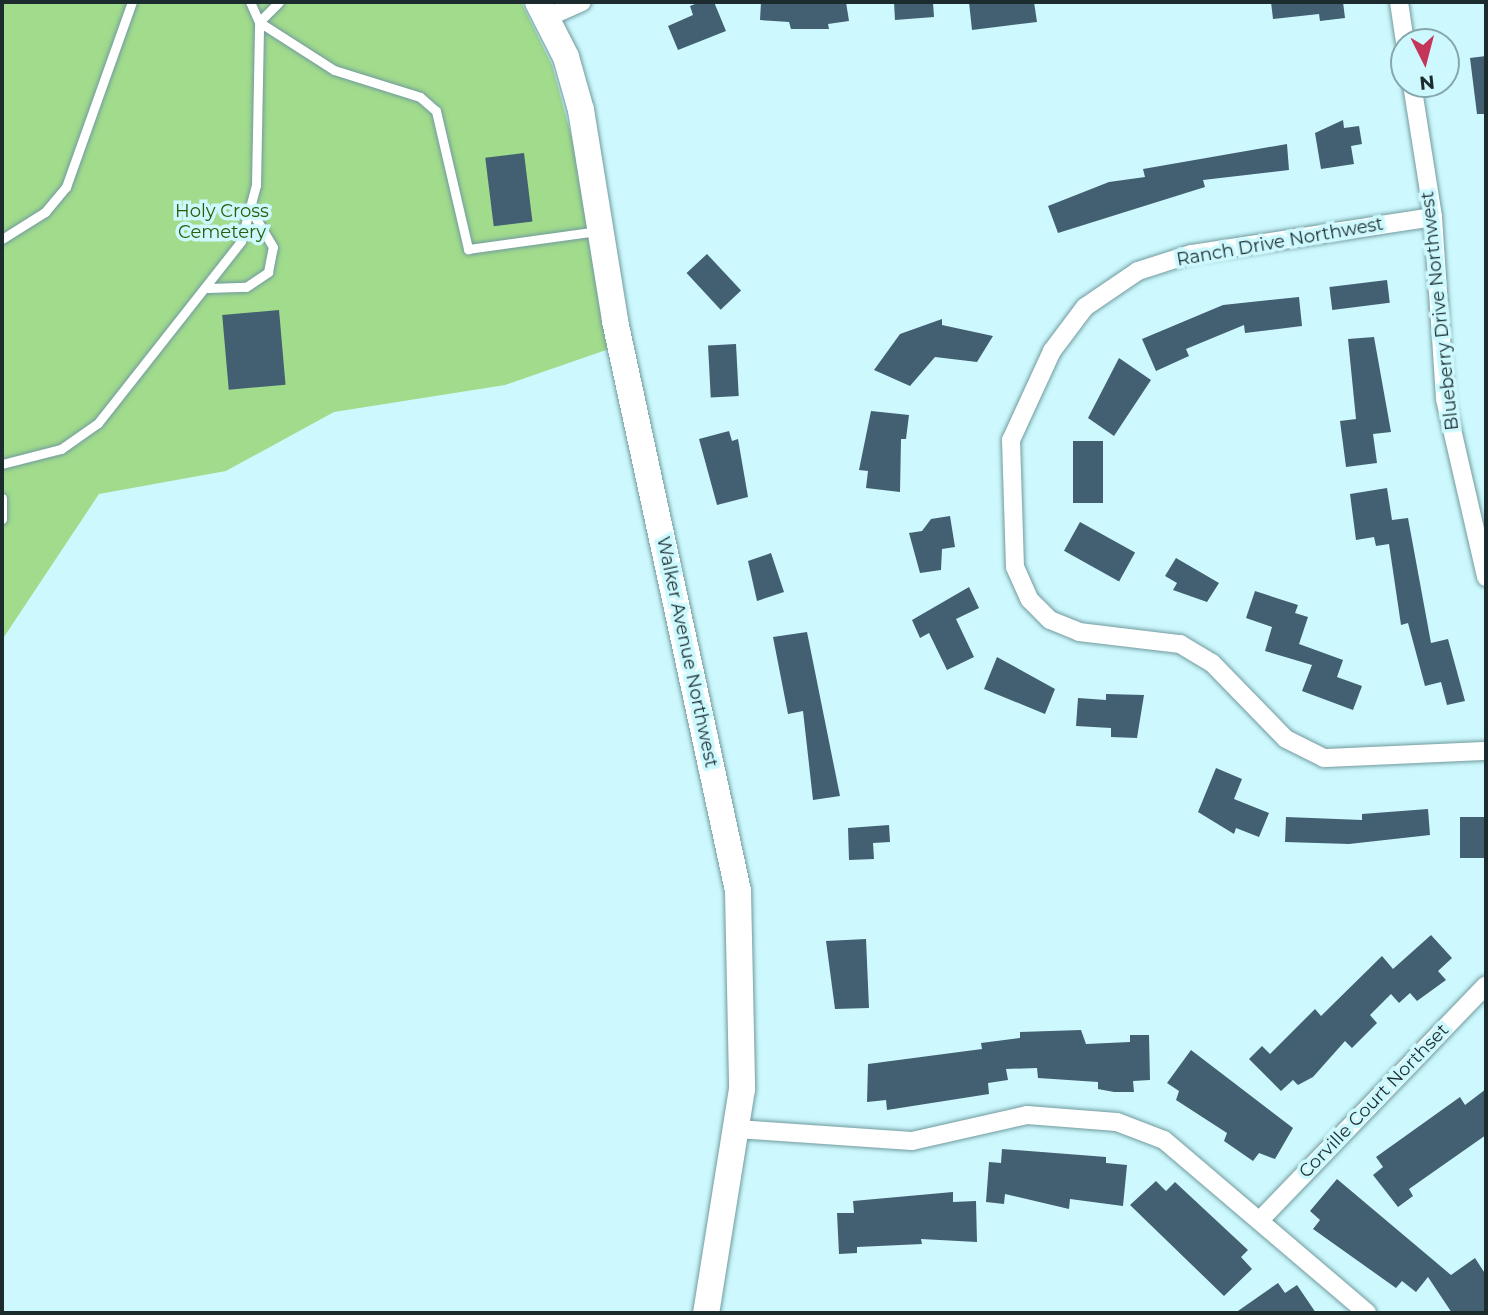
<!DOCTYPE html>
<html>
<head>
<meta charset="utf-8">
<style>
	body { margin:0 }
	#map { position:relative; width:1488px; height:1315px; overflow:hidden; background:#cdf9fe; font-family:Montserrat,sans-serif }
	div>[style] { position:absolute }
	.green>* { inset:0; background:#a1db8c }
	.building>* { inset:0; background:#435f72; transform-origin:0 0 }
	.roads { filter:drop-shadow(0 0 2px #719a9e) drop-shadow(0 0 2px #719a9e) }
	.lane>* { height:9px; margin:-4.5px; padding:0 4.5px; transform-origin:4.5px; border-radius:4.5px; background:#fff }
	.street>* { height:18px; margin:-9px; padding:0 9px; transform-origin:9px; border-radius:9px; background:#fff }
	.secondary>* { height:26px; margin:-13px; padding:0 13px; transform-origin:13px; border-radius:13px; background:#fff }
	span { translate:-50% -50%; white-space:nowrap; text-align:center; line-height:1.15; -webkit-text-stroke:7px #cdf9fe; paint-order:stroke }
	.park-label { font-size:18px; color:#265d05 }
	.street-label { font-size:18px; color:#1c2c2e }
	.frame { position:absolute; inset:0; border:4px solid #1c2c2e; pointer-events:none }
	.north { position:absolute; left:1390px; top:28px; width:70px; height:70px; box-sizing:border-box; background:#cdf9fe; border:2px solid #86a7ab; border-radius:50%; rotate:174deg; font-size:19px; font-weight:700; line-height:28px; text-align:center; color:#1c2c2e }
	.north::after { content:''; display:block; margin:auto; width:24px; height:32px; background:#c43558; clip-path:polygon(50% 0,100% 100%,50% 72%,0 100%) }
</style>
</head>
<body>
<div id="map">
	<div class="green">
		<i style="clip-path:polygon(2px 2px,521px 2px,552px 65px,581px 172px,609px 349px,505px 385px,334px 412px,226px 471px,99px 494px,2px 640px)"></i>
	</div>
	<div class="building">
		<i style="clip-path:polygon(700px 2px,714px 2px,726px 31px,678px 50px,668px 26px,693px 15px,690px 6px)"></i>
		<i style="clip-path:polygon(761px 2px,846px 2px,849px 21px,828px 24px,829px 29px,791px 29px,789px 22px,760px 20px)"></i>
		<i style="clip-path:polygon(894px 2px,933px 2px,934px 17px,895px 20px)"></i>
		<i style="clip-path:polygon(969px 2px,1034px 2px,1037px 22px,972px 30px)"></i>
		<i style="clip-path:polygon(1271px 2px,1343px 2px,1345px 18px,1320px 21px,1319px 14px,1273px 19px)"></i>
		<i style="clip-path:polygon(1486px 56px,1486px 114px,1477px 114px,1470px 58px)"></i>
		<i style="clip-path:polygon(1343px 120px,1344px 128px,1359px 126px,1362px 144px,1351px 146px,1354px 164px,1321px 169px,1315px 133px)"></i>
		<i style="clip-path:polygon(1287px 144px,1289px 170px,1203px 180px,1205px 187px,1058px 233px,1048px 206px,1109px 182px,1145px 177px,1143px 169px)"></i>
		<i style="left:524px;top:153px;width:69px;height:39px;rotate:83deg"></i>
		<i style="left:707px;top:254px;width:50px;height:28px;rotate:47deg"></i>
		<i style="left:1387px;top:280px;width:23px;height:58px;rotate:83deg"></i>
		<i style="clip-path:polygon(1299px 297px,1302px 326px,1245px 333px,1244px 325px,1186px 349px,1189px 356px,1156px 371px,1142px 339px,1223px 305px)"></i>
		<i style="left:279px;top:310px;width:75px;height:57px;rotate:85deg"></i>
		<i style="clip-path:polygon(942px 319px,942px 325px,993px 336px,977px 362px,935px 357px,910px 386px,874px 370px,900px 334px)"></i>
		<i style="clip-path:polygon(1374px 337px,1391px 432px,1373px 434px,1377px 463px,1346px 467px,1340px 421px,1356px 419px,1348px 339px)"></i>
		<i style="left:736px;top:344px;width:52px;height:28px;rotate:87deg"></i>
		<i style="clip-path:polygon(1119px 358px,1151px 380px,1114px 436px,1088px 418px)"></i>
		<i style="clip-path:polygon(871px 411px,909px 415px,906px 439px,901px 439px,900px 492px,866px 488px,868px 471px,859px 470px)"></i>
		<i style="clip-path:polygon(729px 431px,732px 441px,738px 439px,748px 497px,717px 505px,699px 439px)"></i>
		<i style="left:1073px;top:441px;width:30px;height:62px"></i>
		<i style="clip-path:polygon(1387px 488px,1392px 520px,1408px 518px,1431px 643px,1448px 639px,1465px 701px,1447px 705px,1441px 682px,1425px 686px,1408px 623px,1401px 625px,1389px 544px,1376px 546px,1374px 537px,1356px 540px,1350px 494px)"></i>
		<i style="clip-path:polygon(950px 516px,955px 547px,942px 549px,941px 570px,920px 573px,909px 533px,922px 531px,931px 519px)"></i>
		<i style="left:1080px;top:522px;width:63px;height:33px;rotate:29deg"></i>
		<i style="clip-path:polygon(771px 553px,784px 592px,757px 601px,748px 561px)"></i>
		<i style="clip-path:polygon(1176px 558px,1219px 583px,1207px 602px,1173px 590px,1177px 583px,1165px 576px)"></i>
		<i style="clip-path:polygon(969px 587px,979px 608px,956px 619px,974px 657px,947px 670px,929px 633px,920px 638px,912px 620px)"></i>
		<i style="clip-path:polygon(1255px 591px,1298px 605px,1295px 613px,1308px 617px,1299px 644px,1343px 660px,1337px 677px,1362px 686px,1353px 710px,1302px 691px,1312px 665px,1265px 651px,1272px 627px,1246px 618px)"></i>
		<i style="clip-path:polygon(807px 632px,840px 796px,813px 800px,803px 711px,788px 714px,773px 637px)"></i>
		<i style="clip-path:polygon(997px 657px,1055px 689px,1045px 714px,984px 689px)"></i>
		<i style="clip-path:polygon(1106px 694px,1144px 695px,1137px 738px,1111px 737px,1111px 728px,1076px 726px,1078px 698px,1106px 700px)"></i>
		<i style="clip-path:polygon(1216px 768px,1242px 779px,1234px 799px,1269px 813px,1259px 837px,1236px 828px,1234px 834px,1198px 812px)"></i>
		<i style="clip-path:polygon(1428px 809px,1430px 835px,1349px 844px,1285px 842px,1286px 817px,1362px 820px,1362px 814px)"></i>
		<i style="left:1486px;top:817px;width:41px;height:26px;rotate:90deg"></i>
		<i style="clip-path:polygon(889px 825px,890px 842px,873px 843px,874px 859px,849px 860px,848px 828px)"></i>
		<i style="clip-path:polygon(1431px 935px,1452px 958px,1438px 971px,1446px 980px,1417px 1001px,1410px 993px,1399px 1003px,1391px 994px,1370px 1015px,1377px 1023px,1352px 1048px,1345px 1041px,1313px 1077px,1298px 1085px,1293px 1080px,1281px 1091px,1249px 1059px,1262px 1046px,1270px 1054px,1315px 1009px,1321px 1016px,1382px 956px,1393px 969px)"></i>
		<i style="clip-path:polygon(866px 939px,869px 1008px,835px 1009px,826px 941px)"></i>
		<i style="clip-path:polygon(1081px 1030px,1086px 1044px,1130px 1042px,1130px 1035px,1149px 1035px,1150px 1080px,1133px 1081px,1134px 1092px,1114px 1092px,1098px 1089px,1098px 1082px,1038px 1078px,1037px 1068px,1006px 1069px,1008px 1080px,988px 1083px,989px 1094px,887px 1110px,886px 1100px,867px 1102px,868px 1064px,982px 1049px,981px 1043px,1020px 1038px,1020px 1032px)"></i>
		<i style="clip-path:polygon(1191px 1050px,1293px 1128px,1275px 1159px,1259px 1153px,1253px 1161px,1224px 1141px,1227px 1133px,1176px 1100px,1179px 1091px,1167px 1083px)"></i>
		<i style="clip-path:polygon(1486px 1089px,1486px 1135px,1409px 1189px,1413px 1196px,1398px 1207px,1373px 1175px,1383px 1167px,1376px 1157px,1460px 1097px,1465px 1105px)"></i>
		<i style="clip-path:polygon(1002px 1149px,1106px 1157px,1106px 1163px,1127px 1165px,1123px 1206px,1070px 1199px,1069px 1209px,1005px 1194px,1004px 1204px,986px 1202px,989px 1162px,1001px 1163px)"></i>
		<i style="clip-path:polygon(1337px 1179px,1451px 1275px,1475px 1258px,1486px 1275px,1486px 1313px,1452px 1313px,1428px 1277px,1416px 1292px,1402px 1281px,1396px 1288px,1313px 1229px,1320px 1220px,1310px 1211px)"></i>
		<i style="clip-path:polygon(1156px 1181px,1166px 1191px,1175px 1182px,1248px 1250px,1241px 1257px,1252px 1269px,1224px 1296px,1130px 1205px)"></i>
		<i style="clip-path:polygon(953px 1192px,953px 1202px,976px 1201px,977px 1242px,921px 1239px,922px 1244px,857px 1247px,857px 1253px,839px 1254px,837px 1213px,854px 1213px,853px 1201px)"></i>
		<i style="clip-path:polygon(1278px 1283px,1285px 1293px,1297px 1285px,1316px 1313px,1235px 1313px)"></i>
	</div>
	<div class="roads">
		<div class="lane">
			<i style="left:279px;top:2px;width:28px;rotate:135deg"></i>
			<i style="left:259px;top:22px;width:89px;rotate:32.6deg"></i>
			<i style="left:334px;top:70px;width:90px;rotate:17.4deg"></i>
			<i style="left:420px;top:97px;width:21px;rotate:41deg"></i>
			<i style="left:436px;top:111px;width:142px;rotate:76.9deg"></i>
			<i style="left:468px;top:249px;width:131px;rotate:-7.9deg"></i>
			<i style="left:2px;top:239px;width:51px;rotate:-32.1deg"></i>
			<i style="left:45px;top:212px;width:33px;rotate:-50deg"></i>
			<i style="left:66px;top:187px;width:196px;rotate:-70.4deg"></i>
			<i style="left:208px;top:288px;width:38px;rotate:-2deg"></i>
			<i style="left:246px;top:287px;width:27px;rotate:-34deg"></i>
			<i style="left:268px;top:272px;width:25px;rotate:-79deg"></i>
			<i style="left:273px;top:247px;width:39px;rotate:-121deg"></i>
			<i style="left:2px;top:464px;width:61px;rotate:-14.3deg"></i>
			<i style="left:61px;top:449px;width:45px;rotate:-35.1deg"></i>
			<i style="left:98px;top:423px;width:231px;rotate:-51.8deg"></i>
			<i style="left:241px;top:241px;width:58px;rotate:-75deg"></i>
			<i style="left:256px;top:185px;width:163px;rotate:-88.9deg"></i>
			<i style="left:259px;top:22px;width:22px;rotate:-114deg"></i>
			<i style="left:2px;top:498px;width:21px;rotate:90deg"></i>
		</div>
		<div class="street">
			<i style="left:1399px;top:2px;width:40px;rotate:81.5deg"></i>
			<i style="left:548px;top:17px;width:37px;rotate:-24deg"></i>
			<i style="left:1412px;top:84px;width:135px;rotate:81deg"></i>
			<i style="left:1433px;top:217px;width:182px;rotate:86.2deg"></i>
			<i style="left:1445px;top:399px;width:183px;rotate:77deg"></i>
			<i style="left:1433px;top:217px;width:245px;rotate:171.3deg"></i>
			<i style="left:1191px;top:254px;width:56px;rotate:162.2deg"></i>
			<i style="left:1138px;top:271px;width:64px;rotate:145.8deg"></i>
			<i style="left:1085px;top:307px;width:55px;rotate:126.9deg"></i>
			<i style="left:1052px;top:351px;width:98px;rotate:114.7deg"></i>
			<i style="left:1011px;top:440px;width:127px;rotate:88.2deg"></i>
			<i style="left:1015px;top:567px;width:36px;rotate:66deg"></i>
			<i style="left:1030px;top:600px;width:28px;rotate:45deg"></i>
			<i style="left:1050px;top:620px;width:31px;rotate:22deg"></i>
			<i style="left:1079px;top:632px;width:102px;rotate:6.8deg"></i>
			<i style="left:1180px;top:644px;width:37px;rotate:31deg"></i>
			<i style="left:1212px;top:663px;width:106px;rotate:45.8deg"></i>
			<i style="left:1286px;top:739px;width:42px;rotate:26.6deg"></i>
			<i style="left:1324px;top:758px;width:162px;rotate:-2.5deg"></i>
			<i style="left:737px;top:1129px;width:175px;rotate:3.9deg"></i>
			<i style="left:912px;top:1141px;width:118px;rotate:-12.7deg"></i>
			<i style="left:1027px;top:1115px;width:90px;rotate:4.4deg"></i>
			<i style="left:1117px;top:1122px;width:50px;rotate:21deg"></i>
			<i style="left:1164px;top:1140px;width:267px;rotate:40.4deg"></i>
			<i style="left:1262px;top:1218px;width:323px;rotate:-46.1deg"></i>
		</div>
		<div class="secondary">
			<i style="left:538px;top:2px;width:62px;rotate:63deg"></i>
			<i style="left:566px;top:57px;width:55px;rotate:74.2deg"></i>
			<i style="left:581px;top:110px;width:214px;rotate:80.8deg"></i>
			<i style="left:615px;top:321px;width:583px;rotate:77.82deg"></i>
			<i style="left:738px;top:891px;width:198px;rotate:88.8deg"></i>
			<i style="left:742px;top:1089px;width:227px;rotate:99.1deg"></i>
		</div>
	</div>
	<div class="park-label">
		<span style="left:222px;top:222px">Holy Cross<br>Cemetery</span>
	</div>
	<div class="street-label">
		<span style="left:1280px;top:242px;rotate:-10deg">Ranch Drive Northwest</span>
		<span style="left:1440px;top:311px;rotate:-96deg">Blueberry Drive Northwest</span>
		<span style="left:687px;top:652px;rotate:78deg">Walker Avenue Northwest</span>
		<span style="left:1374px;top:1101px;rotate:-46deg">Corville Court Northset</span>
	</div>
	<div class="frame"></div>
	<div class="north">N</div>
</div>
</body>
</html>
